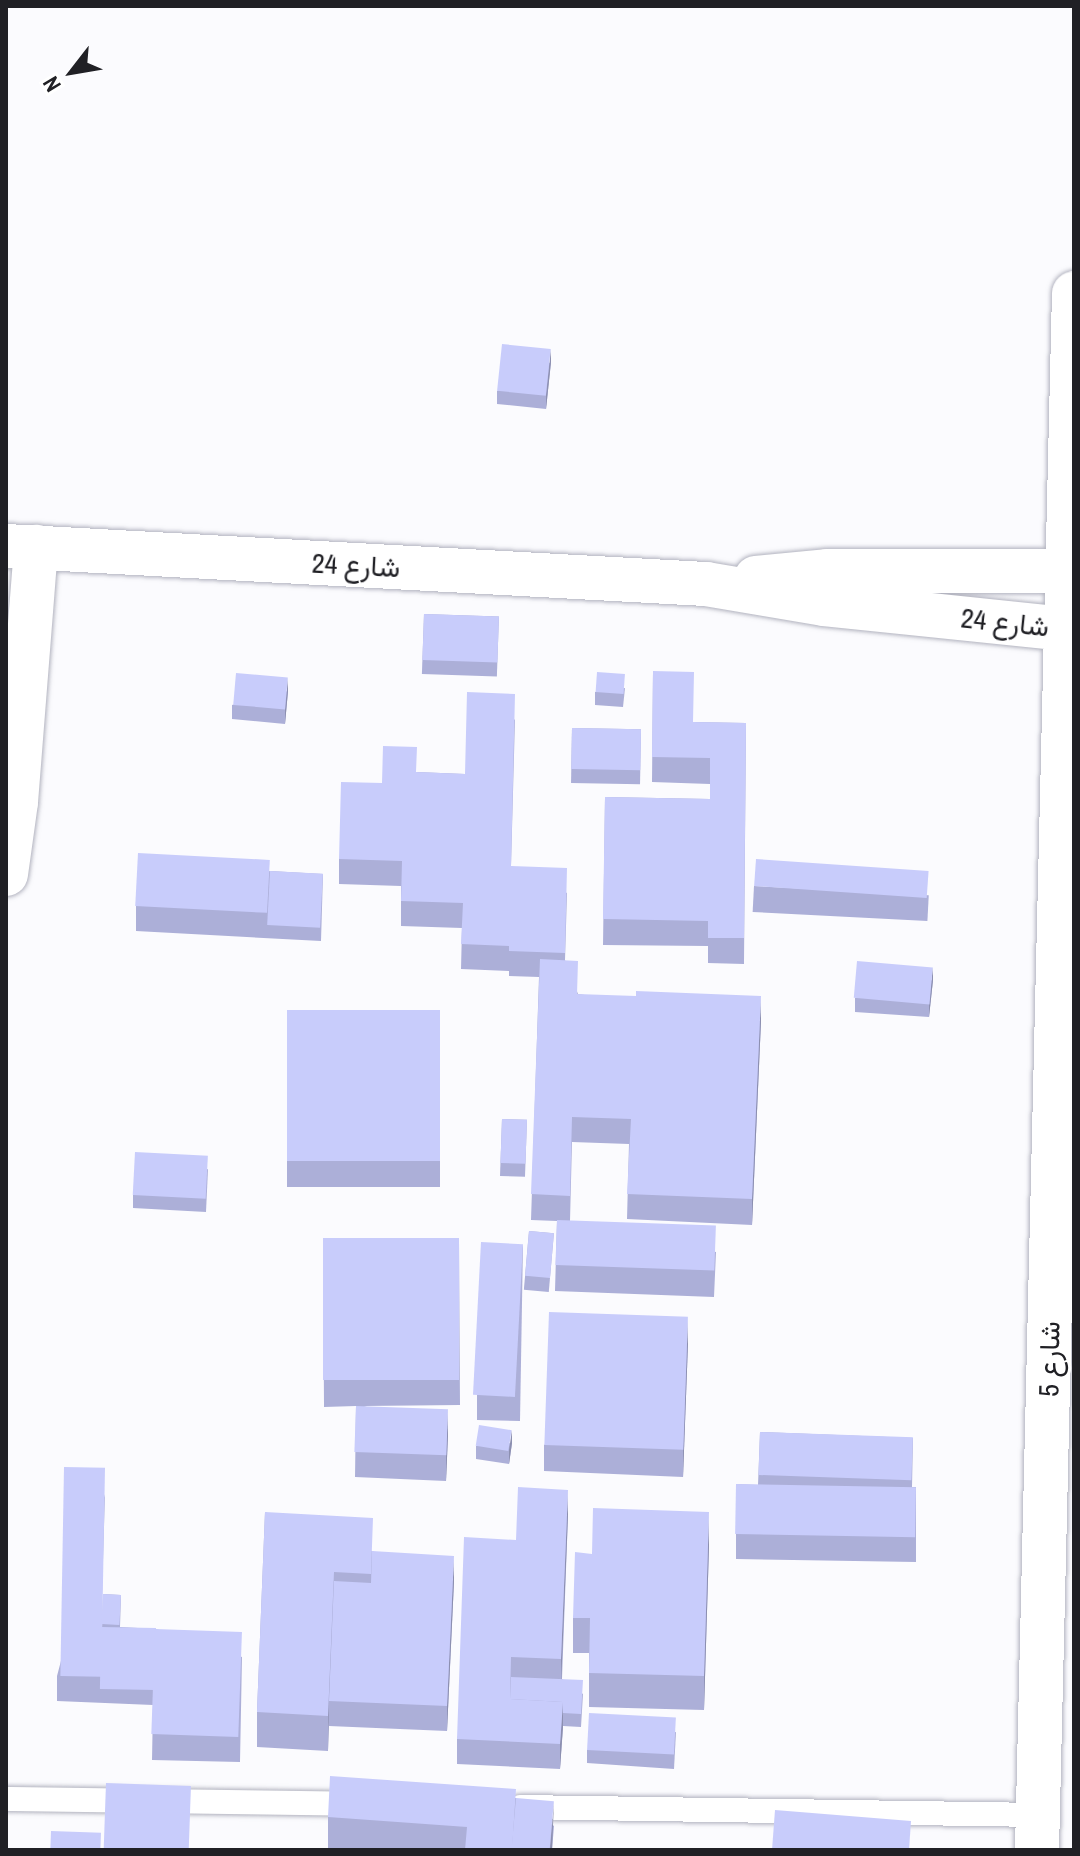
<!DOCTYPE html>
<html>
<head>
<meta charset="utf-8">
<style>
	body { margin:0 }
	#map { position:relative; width:1080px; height:1856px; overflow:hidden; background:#fbfbfe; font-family:"Archivo Narrow",Vazirmatn,sans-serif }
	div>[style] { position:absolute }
	.roads { filter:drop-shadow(0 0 2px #b2b3bf) drop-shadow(0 0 2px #b2b3bf) }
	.lane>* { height:24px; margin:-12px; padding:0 12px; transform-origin:12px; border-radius:12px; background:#fff }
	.street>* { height:44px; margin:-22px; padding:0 22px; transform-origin:22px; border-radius:22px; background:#fff }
	.wall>* { inset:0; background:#acafd8; transform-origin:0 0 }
	.shaded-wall>* { inset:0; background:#8c8fb0 }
	.building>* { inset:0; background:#c8ccfb; transform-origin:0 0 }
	span { translate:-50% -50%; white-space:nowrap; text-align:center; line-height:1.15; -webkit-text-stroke:6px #fff; paint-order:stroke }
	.street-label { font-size:28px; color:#202025 }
	.frame { position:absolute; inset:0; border:8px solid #202025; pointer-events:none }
	.north { position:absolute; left:32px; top:32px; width:80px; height:80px; -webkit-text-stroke:6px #fff; paint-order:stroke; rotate:239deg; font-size:22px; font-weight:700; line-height:32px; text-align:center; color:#202025 }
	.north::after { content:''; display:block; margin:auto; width:28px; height:36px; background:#202025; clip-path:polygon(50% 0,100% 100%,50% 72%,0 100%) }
</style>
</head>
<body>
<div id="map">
	<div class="roads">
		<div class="lane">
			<i style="left:6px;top:1799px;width:354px;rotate:0.8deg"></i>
			<i style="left:520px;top:1807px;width:518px;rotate:0.88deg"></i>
		</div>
		<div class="street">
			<i style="left:6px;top:546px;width:701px;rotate:3.11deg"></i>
			<i style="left:706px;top:584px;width:120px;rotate:9.6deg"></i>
			<i style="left:824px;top:604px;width:244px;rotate:5.9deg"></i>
			<i style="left:756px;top:578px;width:71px;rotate:-5.6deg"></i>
			<i style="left:827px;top:571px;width:241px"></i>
			<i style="left:6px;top:874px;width:73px;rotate:-82.1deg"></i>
			<i style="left:16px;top:802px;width:256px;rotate:-85.5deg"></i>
			<i style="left:1037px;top:1850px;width:1557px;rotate:-88.64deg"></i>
		</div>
	</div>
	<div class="wall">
		<i style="clip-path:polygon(551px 362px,546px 409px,497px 404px,497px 391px)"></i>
		<i style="left:424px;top:614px;width:75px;height:60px;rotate:2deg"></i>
		<i style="clip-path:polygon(653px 671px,693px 722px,746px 723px,744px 964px,708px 963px,708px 946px,603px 945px,605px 797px,710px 799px,710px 784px,652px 782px)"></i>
		<i style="clip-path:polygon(625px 688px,623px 707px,595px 705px,595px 692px)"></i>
		<i style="clip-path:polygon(288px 691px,285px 724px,232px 719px,232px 705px)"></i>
		<i style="clip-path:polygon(515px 719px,511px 866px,567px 893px,565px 960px,578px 994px,761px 1021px,752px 1225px,627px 1219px,629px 1144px,572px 1142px,570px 1221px,716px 1252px,714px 1297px,555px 1291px,557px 1221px,531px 1220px,539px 977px,509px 976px,509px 971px,461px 969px,462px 928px,401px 926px,401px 886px,339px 884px,339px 859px,382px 783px,417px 772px,465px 774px)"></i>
		<i style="left:572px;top:728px;width:69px;height:55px;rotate:1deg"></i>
		<i style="clip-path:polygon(270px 871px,323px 874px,321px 941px,136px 931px,136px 906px)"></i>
		<i style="left:754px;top:886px;width:175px;height:26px;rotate:3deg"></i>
		<i style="clip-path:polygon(933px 980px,929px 1017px,855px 1012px,855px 998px)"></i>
		<i style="left:287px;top:1010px;width:153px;height:177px"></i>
		<i style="left:502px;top:1119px;width:25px;height:57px;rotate:2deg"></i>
		<i style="clip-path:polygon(208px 1169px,206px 1212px,133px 1208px,133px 1195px)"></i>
		<i style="left:529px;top:1231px;width:25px;height:59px;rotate:5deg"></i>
		<i style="clip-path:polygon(459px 1238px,460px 1405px,364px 1406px,448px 1435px,446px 1481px,355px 1477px,356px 1406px,324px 1407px,323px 1239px)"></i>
		<i style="clip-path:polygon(523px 1244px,520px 1421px,477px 1420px,477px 1395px)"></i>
		<i style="clip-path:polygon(688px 1343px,683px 1477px,544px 1471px,544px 1445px)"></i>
		<i style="clip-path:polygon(760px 1432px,913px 1438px,912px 1487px,916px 1487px,916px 1562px,736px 1559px,736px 1484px,758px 1485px)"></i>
		<i style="clip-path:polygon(512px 1443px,509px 1464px,476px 1459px,476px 1446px)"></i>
		<i style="clip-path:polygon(105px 1494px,101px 1627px,102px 1627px,103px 1594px,121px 1595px,120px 1627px,156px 1629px,242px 1657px,240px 1762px,152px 1760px,153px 1705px,57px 1701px,57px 1676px)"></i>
		<i style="clip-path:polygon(265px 1512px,454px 1581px,447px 1731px,329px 1726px,329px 1722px,328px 1751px,257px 1747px,257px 1712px)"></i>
		<i style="clip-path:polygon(568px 1515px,562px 1679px,583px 1694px,581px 1727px,563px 1726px,560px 1769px,457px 1764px,457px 1739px,516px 1540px)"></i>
		<i style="clip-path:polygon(709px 1546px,704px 1710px,589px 1707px,589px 1653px,573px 1653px,573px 1618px,592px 1554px)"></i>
		<i style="clip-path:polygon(676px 1732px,674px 1769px,587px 1763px,587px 1750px)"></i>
		<i style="clip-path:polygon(516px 1798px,554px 1826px,552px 1850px,328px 1850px,328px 1817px)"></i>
	</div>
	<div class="shaded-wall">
		<i style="clip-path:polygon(551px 349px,551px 362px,546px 409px,546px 396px)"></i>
		<i style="clip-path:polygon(288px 678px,288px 691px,285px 724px,285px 710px)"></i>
		<i style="clip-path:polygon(933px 967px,933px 980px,929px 1017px,929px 1003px)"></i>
		<i style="clip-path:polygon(761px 996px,761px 1021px,752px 1225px,752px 1199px)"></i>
		<i style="clip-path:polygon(688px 1318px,688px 1343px,683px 1477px,683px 1452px)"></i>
		<i style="clip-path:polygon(448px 1409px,448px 1435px,446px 1481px,446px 1455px)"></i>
		<i style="clip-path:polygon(512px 1430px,512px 1443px,509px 1464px,509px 1450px)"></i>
		<i style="clip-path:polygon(568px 1490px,568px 1515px,561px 1685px,561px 1659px)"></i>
		<i style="clip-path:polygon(709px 1512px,709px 1546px,704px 1710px,704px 1676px)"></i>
		<i style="clip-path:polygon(454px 1556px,454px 1581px,447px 1731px,447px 1706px)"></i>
		<i style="clip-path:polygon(334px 1572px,329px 1701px,328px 1751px,328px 1716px)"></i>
		<i style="clip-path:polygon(563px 1702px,563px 1727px,560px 1769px,560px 1744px)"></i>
		<i style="clip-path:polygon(554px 1801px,552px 1850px,550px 1850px)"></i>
	</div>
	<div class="building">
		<i style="left:502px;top:344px;width:49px;height:47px;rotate:6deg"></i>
		<i style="left:424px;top:614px;width:75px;height:46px;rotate:2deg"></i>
		<i style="clip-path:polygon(653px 671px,694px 672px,693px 722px,746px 723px,744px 938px,708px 938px,708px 921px,603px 919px,605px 797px,710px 799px,710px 758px,652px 757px)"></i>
		<i style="left:597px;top:672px;width:28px;height:20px;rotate:4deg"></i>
		<i style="left:236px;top:673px;width:52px;height:32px;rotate:5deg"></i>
		<i style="clip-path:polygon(467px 692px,515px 694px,511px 866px,567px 868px,565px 953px,509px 951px,509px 946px,461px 944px,463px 903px,401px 901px,402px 861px,339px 859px,341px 782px,382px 783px,383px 746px,417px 747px,416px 772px,465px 774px)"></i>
		<i style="left:572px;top:728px;width:69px;height:41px;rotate:1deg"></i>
		<i style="left:138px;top:853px;width:132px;height:53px;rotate:3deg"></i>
		<i style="left:756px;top:859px;width:173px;height:27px;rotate:4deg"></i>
		<i style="left:270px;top:871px;width:53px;height:54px;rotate:3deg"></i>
		<i style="clip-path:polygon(540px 959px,578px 961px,577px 994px,636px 996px,636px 991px,761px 996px,752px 1199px,627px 1194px,631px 1119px,572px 1117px,570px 1196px,531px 1194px)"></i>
		<i style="left:857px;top:961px;width:76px;height:37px;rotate:5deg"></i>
		<i style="left:287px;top:1010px;width:153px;height:151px"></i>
		<i style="left:502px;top:1119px;width:25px;height:44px;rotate:2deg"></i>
		<i style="left:135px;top:1152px;width:73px;height:43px;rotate:3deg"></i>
		<i style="left:557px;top:1220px;width:159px;height:45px;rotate:2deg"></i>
		<i style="left:529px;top:1231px;width:25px;height:45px;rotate:5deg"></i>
		<i style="left:459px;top:1238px;width:142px;height:136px;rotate:90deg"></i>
		<i style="left:481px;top:1242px;width:42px;height:153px;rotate:3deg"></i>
		<i style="left:549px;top:1312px;width:139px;height:133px;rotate:2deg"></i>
		<i style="left:356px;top:1406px;width:92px;height:46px;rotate:2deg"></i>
		<i style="left:479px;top:1425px;width:33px;height:21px;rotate:9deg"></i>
		<i style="left:760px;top:1432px;width:153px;height:43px;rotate:2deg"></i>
		<i style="left:64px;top:1467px;width:41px;height:209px;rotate:1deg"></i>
		<i style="left:736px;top:1484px;width:180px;height:50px;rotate:1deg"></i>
		<i style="clip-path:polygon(518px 1487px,568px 1490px,561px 1659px,511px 1657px,510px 1699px,563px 1702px,560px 1744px,457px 1739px,464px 1537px,516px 1540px)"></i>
		<i style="clip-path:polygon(593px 1508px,709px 1512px,704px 1676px,589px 1673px,590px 1618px,573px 1618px,575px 1552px,592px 1554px)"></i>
		<i style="clip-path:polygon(265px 1512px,373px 1518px,371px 1574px,334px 1572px,328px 1716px,257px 1712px)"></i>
		<i style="clip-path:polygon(372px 1551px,454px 1556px,447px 1706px,329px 1701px,334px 1581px,371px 1583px)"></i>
		<i style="left:103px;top:1594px;width:18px;height:30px;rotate:3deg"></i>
		<i style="left:101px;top:1627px;width:55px;height:62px;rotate:1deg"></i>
		<i style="left:155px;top:1629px;width:87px;height:105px;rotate:2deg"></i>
		<i style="clip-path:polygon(511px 1677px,583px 1680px,581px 1714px,563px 1713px,563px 1702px,510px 1699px)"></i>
		<i style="left:589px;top:1713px;width:87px;height:37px;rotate:3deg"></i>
		<i style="clip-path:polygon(330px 1776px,516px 1789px,512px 1850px,465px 1850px,467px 1827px,328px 1817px)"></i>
		<i style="left:106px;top:1783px;width:85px;height:67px;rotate:2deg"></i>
		<i style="left:516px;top:1798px;width:38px;height:52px;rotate:5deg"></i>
		<i style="clip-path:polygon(775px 1810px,911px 1821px,909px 1850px,772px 1850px)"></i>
		<i style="left:51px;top:1831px;width:50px;height:19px;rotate:2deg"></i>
	</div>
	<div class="street-label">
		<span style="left:356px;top:565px;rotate:3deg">شارع 24</span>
		<span style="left:1005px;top:622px;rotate:6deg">شارع 24</span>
		<span style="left:1049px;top:1359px;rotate:-89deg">شارع 5</span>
	</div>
	<div class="frame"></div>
	<div class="north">N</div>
</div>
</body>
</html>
